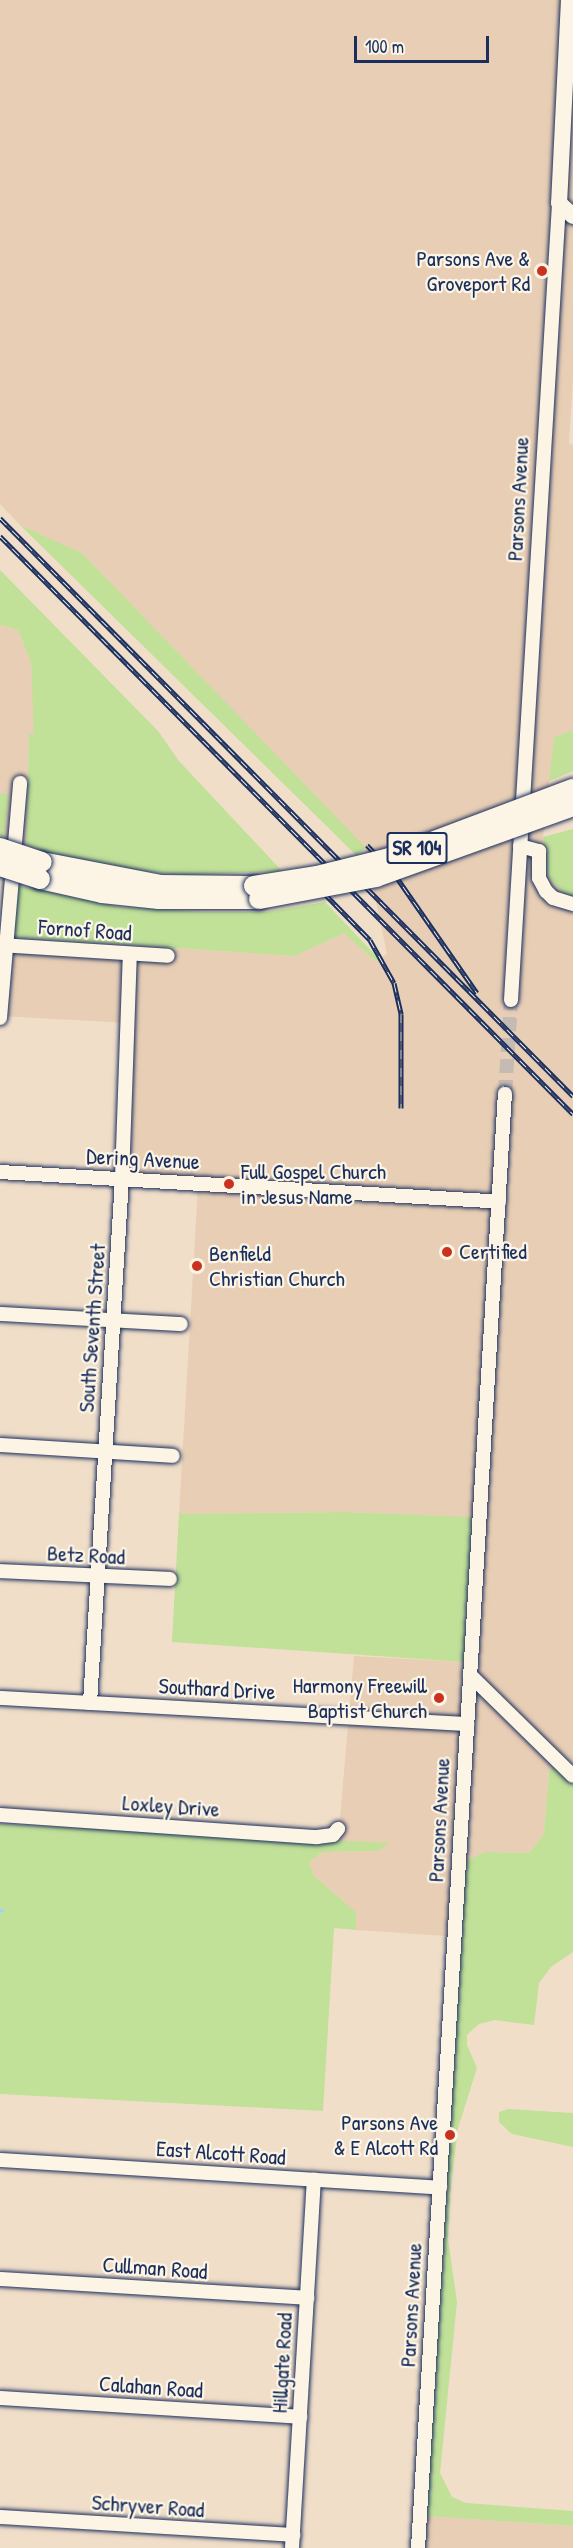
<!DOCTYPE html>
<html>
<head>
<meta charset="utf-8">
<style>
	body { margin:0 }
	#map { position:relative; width:573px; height:2548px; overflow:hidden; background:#f0dec9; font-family:"Patrick Hand",sans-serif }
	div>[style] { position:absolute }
	.built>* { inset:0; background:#e8ceb5 }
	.green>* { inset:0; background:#c1e098 }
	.stream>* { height:3px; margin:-1.5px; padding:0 1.5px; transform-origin:1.5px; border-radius:1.5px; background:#a3d1fe }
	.minor-tunnel>* { height:14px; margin-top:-7px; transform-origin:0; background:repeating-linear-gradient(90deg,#c5bbb4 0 14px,transparent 0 21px) }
	.roads { filter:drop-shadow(0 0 2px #1b2f5e) drop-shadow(0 0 2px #1b2f5e) }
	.minor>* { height:14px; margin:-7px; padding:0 7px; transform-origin:7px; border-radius:7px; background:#fcf5e5 }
	.major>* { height:16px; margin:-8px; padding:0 8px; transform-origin:8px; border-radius:8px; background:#fcf5e5 }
	.highway>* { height:20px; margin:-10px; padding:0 10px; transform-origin:10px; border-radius:10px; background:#fcf5e5 }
	.rail>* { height:5px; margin-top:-2.5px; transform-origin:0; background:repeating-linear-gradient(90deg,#fcf5e5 0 9px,#1b2f5e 0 18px); box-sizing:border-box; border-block:2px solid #1b2f5e }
	.bridges { filter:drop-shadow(0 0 2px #1b2f5e) drop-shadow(0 0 2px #1b2f5e) }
	.highway-bridge>* { height:20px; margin:-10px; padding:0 10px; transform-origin:10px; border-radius:10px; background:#fcf5e5 }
	.dots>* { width:16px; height:16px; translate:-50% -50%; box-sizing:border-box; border:3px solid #fcf5e5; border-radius:50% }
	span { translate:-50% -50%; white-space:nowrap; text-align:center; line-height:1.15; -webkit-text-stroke:4.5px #fcf5e5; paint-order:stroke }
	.shield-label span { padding:2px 4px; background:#fcf5e5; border:2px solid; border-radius:4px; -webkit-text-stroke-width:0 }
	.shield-label { font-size:21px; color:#1b2f5e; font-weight:700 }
	.poi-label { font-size:22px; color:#1b2f5e }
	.right { translate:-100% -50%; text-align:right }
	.left { translate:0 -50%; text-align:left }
	.street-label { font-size:22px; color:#1b2f5e }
	.scale { position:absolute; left:354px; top:36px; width:135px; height:27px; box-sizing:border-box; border:3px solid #1b2f5e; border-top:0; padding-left:8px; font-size:18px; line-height:21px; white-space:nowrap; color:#1b2f5e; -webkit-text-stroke:4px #fcf5e5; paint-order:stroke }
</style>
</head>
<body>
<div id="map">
	<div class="built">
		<i style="clip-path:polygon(0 0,573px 0,573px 380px,569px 443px,573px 445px,573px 730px,554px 737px,543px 837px,547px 875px,573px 906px,573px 1766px,560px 1753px,549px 1772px,544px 1834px,529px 1853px,485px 1852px,466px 1860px,462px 1937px,356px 1930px,356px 1912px,314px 1876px,309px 1862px,323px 1852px,377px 1851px,389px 1843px,338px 1841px,354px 1656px,464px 1662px,486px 1518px,345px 1512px,179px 1514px,198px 1186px,122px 1180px,129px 1023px,0 1016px,2px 937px,295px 956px,344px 933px,375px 961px,387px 954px,365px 848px,82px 553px,20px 525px,0 504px)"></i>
		<i style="clip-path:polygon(0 625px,18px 630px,31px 663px,35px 734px,29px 735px,26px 845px,0 835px)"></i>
		<i style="clip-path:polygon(426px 2516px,573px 2526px,573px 2548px,424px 2548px)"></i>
	</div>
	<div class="green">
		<i style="clip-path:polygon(20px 525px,82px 553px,366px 848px,356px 855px)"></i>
		<i style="clip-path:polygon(0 570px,158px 731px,179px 761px,282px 871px,184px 875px,130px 870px,65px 858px,26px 845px,29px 734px,34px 734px,31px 663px,18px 630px,0 625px)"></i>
		<i style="clip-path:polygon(573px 730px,573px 771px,549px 781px,554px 737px)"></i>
		<i style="clip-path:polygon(0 793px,9px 795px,4px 837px,0 835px)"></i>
		<i style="clip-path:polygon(573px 829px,573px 898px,566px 897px,547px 875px,543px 837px)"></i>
		<i style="clip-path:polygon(16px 885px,119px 907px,203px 912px,265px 912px,325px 902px,379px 959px,375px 961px,344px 933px,295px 956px,11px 937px)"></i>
		<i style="clip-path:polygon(345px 1512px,473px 1517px,464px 1662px,172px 1642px,179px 1514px)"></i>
		<i style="clip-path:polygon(554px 1763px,573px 1782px,573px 1952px,551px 1967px,539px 1983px,534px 2025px,495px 2020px,479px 2024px,467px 2035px,467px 2045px,477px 2068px,458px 2128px,451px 2187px,448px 2239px,457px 2302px,440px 2473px,452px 2497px,466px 2503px,573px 2511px,573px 2526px,426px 2516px,466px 1860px,485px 1852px,529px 1853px,544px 1834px,549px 1772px)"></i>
		<i style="clip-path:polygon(0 1824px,391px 1843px,377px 1851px,323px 1852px,309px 1862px,314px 1876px,356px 1912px,356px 1930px,334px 1928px,323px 2111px,0 2094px)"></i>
		<i style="clip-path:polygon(508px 2109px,573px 2113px,573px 2147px,512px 2134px,499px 2122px,499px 2112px)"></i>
	</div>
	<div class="stream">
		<i style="left:0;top:1910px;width:2px;rotate:27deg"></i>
	</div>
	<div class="minor-tunnel">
		<i style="left:505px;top:1094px;width:94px;rotate:-86.3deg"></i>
	</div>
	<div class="roads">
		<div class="minor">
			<i style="left:520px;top:846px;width:20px;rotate:15deg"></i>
			<i style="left:539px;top:851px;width:27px;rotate:90deg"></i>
			<i style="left:539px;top:878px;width:15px;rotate:62deg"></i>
			<i style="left:546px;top:891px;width:10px;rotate:45deg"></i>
			<i style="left:553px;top:898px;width:21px;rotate:17deg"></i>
			<i style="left:0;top:945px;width:168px;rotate:3.7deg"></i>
			<i style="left:511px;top:1000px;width:798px;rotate:-86.55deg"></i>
			<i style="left:0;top:1018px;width:236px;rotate:-85.1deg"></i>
			<i style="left:0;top:1172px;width:500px;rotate:3.4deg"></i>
			<i style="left:0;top:1314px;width:181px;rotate:3.2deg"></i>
			<i style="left:0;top:1445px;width:173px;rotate:3.6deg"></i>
			<i style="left:0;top:1571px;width:170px;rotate:2.7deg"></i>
			<i style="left:470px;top:1675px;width:144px;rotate:44.4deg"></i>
			<i style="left:0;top:1698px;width:468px;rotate:3.2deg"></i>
			<i style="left:90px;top:1703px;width:525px;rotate:-86.51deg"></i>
			<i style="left:122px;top:1179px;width:225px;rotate:-88deg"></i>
			<i style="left:0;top:1815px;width:318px;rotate:4deg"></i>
			<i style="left:317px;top:1837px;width:16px;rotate:-7deg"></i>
			<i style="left:333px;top:1835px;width:8px;rotate:-50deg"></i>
			<i style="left:0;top:2160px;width:441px;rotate:3.6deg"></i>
			<i style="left:0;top:2279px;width:308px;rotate:3.5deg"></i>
			<i style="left:0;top:2398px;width:301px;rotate:3.6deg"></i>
			<i style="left:0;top:2517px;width:294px;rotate:3.5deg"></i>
			<i style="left:292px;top:2548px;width:369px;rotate:-86.6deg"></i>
			<i style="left:418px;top:2548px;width:1457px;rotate:-86.58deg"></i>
		</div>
		<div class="major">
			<i style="left:569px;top:0;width:203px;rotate:92.8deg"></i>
			<i style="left:559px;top:203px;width:19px;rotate:43deg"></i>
		</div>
		<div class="highway">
			<i style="left:42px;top:862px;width:120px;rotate:11deg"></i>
			<i style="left:160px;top:885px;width:94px;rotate:0.6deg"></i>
			<i style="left:40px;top:879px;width:64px;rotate:12.7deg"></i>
			<i style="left:102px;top:893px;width:57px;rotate:6deg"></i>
			<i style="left:159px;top:899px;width:100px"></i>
		</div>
	</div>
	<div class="rail">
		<i style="left:0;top:518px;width:814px;rotate:45.25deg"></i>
		<i style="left:0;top:536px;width:814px;rotate:45.25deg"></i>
		<i style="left:367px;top:845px;width:37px;rotate:46deg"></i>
		<i style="left:393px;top:872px;width:147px;rotate:55.2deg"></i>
		<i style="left:323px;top:892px;width:67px;rotate:45.6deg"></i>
		<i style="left:370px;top:940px;width:49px;rotate:60.8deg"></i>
		<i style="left:394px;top:983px;width:32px;rotate:77deg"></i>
		<i style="left:401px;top:1014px;width:94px;rotate:90deg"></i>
	</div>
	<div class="bridges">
		<div class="highway-bridge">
			<i style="left:0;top:848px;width:44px;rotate:18.4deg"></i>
			<i style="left:0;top:866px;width:42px;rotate:18deg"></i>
			<i style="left:254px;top:886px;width:64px;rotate:-9deg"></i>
			<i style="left:317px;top:876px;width:74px;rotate:-14deg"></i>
			<i style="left:389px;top:858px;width:197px;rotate:-20.6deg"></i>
			<i style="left:259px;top:899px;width:119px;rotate:-10.6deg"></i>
			<i style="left:376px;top:877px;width:209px;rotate:-19.8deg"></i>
		</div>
	</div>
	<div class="dots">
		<i style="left:542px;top:271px;background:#c8321e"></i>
		<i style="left:229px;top:1184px;background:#c8321e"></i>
		<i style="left:447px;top:1252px;background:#c8321e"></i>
		<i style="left:197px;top:1266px;background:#c8321e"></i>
		<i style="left:439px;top:1698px;background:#c8321e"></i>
		<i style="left:450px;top:2135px;background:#c8321e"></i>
	</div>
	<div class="shield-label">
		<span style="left:417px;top:848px">SR 104</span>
	</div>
	<div class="poi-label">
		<span class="right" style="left:530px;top:271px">Parsons Ave &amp;<br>Groveport Rd</span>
		<span class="left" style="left:241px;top:1184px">Full Gospel Church<br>in Jesus Name</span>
		<span class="left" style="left:459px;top:1252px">Certified</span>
		<span class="left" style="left:209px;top:1266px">Benfield<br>Christian Church</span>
		<span class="right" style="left:427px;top:1698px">Harmony Freewill<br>Baptist Church</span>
		<span class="right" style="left:438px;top:2135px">Parsons Ave<br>&amp; E Alcott Rd</span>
	</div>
	<div class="street-label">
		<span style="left:518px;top:499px;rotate:-87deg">Parsons Avenue</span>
		<span style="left:85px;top:930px;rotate:4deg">Fornof Road</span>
		<span style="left:143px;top:1159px;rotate:3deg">Dering Avenue</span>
		<span style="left:92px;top:1328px;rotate:-86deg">South Seventh Street</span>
		<span style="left:86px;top:1555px;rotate:3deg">Betz Road</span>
		<span style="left:217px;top:1689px;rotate:3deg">Southard Drive</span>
		<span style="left:171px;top:1806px;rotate:4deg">Loxley Drive</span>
		<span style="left:439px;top:1820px;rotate:-87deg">Parsons Avenue</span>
		<span style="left:221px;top:2153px;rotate:4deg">East Alcott Road</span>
		<span style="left:155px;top:2268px;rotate:4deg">Cullman Road</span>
		<span style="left:411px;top:2305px;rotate:-87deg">Parsons Avenue</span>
		<span style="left:282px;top:2363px;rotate:-87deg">Hillgate Road</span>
		<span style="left:151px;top:2387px;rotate:4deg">Calahan Road</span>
		<span style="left:148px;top:2506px;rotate:4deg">Schryver Road</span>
	</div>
	<div class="scale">100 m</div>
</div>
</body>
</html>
